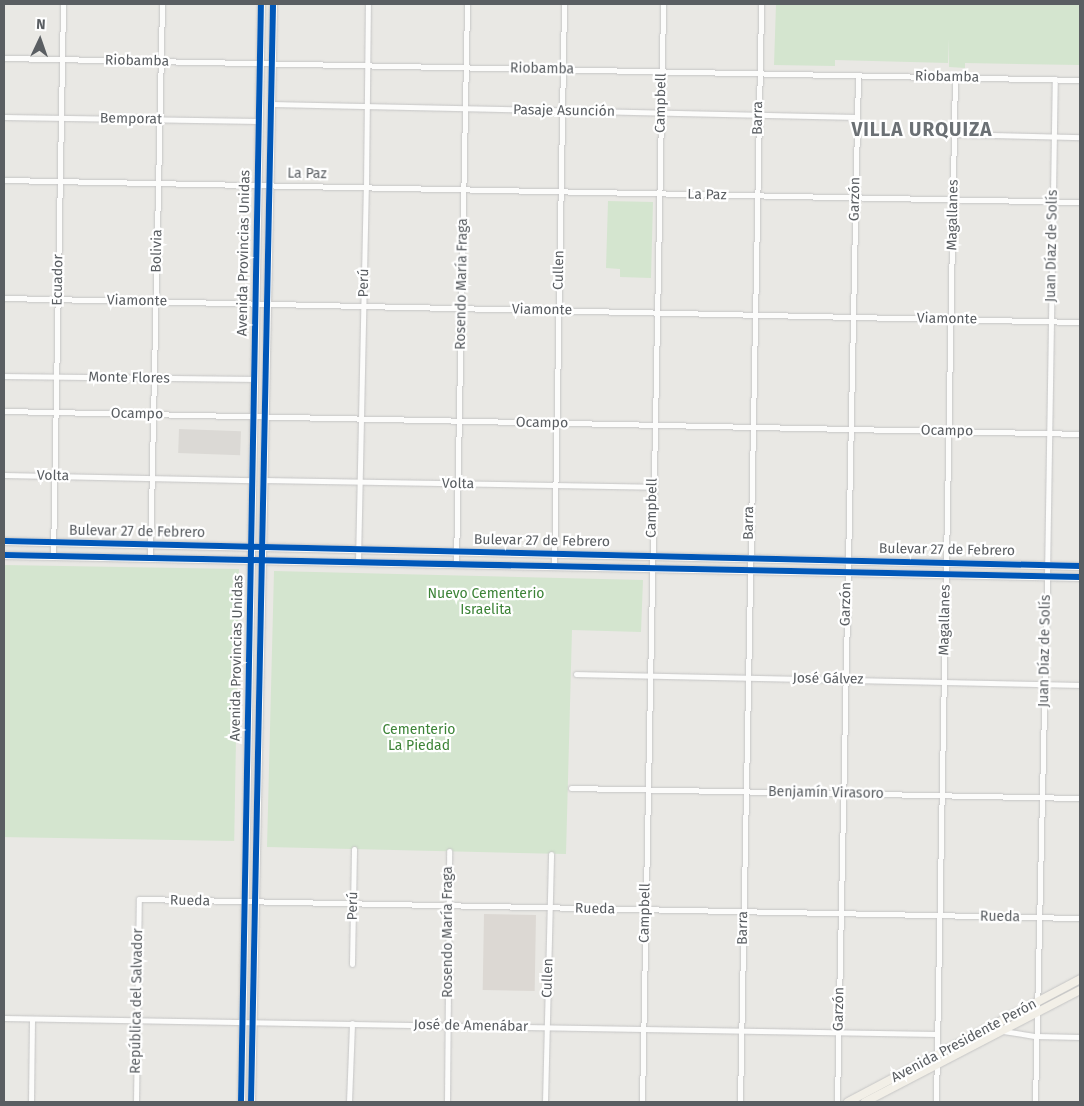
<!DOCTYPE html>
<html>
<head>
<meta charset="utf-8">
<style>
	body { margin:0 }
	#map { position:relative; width:1084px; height:1106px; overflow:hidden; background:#e9e8e4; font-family:"Fira Sans",sans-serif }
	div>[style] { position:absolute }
	.industrial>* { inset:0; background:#dbd9d5; transform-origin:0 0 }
	.education>* { inset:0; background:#dcd8d3; transform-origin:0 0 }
	.green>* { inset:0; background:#d4e5cf; transform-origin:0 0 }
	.roads { filter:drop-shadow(0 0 1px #c5c5c5) drop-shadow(0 0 1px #c5c5c5) }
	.street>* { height:5px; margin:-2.5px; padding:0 2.5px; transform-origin:2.5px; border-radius:2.5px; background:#fcfcfb }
	.secondary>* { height:7px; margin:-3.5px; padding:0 3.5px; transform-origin:3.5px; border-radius:3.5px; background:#fcfcfb }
	.primary>* { height:8px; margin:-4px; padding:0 4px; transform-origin:4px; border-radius:4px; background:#f2efe7 }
	.cycleway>* { height:6px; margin:-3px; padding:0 3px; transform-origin:3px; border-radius:3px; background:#0057b8 }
	span { translate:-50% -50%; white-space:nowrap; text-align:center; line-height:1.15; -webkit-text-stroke:4.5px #fff; paint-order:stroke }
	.street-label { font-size:14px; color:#5a5e62 }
	.park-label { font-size:14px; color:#3c8337 }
	.district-label { font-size:19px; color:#6b7074; font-weight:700; letter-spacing:1px }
	.frame { position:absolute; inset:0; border:5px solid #5a5e62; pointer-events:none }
	.north { position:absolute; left:15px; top:15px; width:50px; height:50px; -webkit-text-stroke:4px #fff; paint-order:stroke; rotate:3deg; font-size:14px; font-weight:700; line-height:20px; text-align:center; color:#5a5e62 }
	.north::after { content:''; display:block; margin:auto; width:18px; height:22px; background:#5a5e62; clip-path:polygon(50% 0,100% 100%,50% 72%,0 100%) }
</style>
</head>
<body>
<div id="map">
	<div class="industrial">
		<i style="left:179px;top:429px;width:62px;height:24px;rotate:2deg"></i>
	</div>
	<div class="education">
		<i style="left:484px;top:914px;width:52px;height:76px;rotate:1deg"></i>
	</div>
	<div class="green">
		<i style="clip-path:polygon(776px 4px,1080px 4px,1080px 65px,965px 63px,965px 68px,949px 67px,949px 39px,948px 63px,835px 60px,835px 66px,774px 65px)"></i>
		<i style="clip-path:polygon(608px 201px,653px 202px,651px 278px,620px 277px,620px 269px,606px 268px)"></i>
		<i style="left:4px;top:565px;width:235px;height:272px;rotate:1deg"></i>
		<i style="clip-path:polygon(274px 571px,643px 580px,641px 632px,572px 630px,566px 854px,267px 847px)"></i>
	</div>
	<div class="roads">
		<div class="street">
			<i style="left:4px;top:58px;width:1076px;rotate:1.17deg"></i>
			<i style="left:271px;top:104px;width:586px;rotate:1.27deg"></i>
			<i style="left:4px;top:117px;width:255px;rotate:0.9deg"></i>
			<i style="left:954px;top:134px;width:126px;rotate:1.4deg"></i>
			<i style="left:4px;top:180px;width:1076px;rotate:1.17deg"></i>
			<i style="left:4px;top:298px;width:1076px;rotate:1.28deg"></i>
			<i style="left:4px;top:376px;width:251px;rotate:0.7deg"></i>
			<i style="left:4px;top:411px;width:1076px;rotate:1.22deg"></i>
			<i style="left:4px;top:475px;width:249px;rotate:1.2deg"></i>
			<i style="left:263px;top:480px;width:390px;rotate:1deg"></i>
			<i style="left:53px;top:556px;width:552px;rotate:-88.96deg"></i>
			<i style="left:150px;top:558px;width:554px;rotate:-88.76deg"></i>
			<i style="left:358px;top:562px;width:374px;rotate:-88.8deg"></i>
			<i style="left:366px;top:188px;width:184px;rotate:-89.4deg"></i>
			<i style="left:456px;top:564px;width:560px;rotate:-88.87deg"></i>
			<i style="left:554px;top:566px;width:562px;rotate:-88.98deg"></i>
			<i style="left:576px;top:674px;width:504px;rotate:1.25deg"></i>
			<i style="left:571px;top:788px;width:509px;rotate:1.13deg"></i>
			<i style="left:352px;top:964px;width:115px;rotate:-89deg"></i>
			<i style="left:4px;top:1018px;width:933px;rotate:0.98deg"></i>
			<i style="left:1003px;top:1031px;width:33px;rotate:9deg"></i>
			<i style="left:1036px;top:1036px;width:44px;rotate:1.3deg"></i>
			<i style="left:31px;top:1102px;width:83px;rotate:-89.3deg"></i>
			<i style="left:136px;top:1102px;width:203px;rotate:-89.2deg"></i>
			<i style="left:139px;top:899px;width:941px;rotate:1.16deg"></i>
			<i style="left:349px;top:1102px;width:79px;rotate:-87.8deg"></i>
			<i style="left:447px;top:1102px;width:251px;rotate:-89.5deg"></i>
			<i style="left:545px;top:1102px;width:248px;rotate:-88.6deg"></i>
			<i style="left:642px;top:1102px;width:1098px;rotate:-88.9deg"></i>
			<i style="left:740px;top:1102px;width:1098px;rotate:-88.9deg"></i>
			<i style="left:837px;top:1102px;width:1026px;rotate:-88.83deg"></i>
			<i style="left:936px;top:1102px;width:1025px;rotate:-88.94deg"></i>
			<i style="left:1035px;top:1102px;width:526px;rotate:-88.69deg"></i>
			<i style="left:1047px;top:576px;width:497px;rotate:-89.1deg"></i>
		</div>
		<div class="secondary">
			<i style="left:4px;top:541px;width:1076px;rotate:1.33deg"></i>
			<i style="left:4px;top:555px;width:1076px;rotate:1.17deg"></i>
			<i style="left:241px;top:1102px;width:1098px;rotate:-88.96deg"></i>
			<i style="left:251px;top:1102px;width:1098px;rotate:-88.85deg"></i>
		</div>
		<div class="primary">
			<i style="left:848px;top:1102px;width:263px;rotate:-27.9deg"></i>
			<i style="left:865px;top:1102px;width:242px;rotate:-27.5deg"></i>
		</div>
	</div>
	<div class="cycleway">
		<i style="left:4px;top:541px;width:1076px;rotate:1.33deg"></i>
		<i style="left:4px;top:555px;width:1076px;rotate:1.17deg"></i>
		<i style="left:241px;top:1102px;width:1098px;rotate:-88.96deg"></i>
		<i style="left:251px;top:1102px;width:1098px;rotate:-88.85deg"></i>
	</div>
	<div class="street-label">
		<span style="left:137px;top:61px;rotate:1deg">Riobamba</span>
		<span style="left:542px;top:69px;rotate:1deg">Riobamba</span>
		<span style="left:947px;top:77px;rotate:1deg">Riobamba</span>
		<span style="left:661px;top:103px;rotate:-89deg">Campbell</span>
		<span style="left:564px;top:111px;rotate:1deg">Pasaje Asunción</span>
		<span style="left:758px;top:118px;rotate:-89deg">Barra</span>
		<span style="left:131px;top:119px;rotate:1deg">Bemporat</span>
		<span style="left:307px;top:174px;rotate:1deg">La Paz</span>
		<span style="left:707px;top:195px;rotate:1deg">La Paz</span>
		<span style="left:855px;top:199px;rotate:-89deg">Garzón</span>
		<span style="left:953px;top:215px;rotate:-89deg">Magallanes</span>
		<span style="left:1052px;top:246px;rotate:-89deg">Juan Díaz de Solís</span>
		<span style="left:157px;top:251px;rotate:-89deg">Bolivia</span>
		<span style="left:244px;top:253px;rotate:-89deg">Avenida Provincias Unidas</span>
		<span style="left:559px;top:270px;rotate:-89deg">Cullen</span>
		<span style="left:58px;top:280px;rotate:-89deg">Ecuador</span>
		<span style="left:364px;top:283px;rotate:-89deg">Perú</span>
		<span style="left:462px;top:284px;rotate:-89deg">Rosendo María Fraga</span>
		<span style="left:137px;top:301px;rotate:1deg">Viamonte</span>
		<span style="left:542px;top:310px;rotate:1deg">Viamonte</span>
		<span style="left:947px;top:319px;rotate:1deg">Viamonte</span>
		<span style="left:129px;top:378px;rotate:1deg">Monte Flores</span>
		<span style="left:137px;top:414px;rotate:1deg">Ocampo</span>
		<span style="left:542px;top:423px;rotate:1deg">Ocampo</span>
		<span style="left:947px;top:431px;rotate:1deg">Ocampo</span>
		<span style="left:53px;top:476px;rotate:1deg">Volta</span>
		<span style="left:458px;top:484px;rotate:1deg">Volta</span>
		<span style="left:652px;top:508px;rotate:-89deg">Campbell</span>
		<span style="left:749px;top:523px;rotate:-89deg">Barra</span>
		<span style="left:137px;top:532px;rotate:1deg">Bulevar 27 de Febrero</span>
		<span style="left:542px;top:541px;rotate:1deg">Bulevar 27 de Febrero</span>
		<span style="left:947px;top:550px;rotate:1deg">Bulevar 27 de Febrero</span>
		<span style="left:846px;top:604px;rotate:-89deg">Garzón</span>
		<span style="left:945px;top:620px;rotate:-89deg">Magallanes</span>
		<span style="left:1045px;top:651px;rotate:-89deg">Juan Díaz de Solís</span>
		<span style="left:237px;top:658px;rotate:-89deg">Avenida Provincias Unidas</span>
		<span style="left:828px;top:679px;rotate:1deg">José Gálvez</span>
		<span style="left:826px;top:793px;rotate:1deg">Benjamín Virasoro</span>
		<span style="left:190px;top:901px;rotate:1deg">Rueda</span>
		<span style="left:353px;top:906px;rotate:-89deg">Perú</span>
		<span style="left:595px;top:909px;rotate:1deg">Rueda</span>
		<span style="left:645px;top:913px;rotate:-89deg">Campbell</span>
		<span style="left:1000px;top:917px;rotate:1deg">Rueda</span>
		<span style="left:743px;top:928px;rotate:-89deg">Barra</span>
		<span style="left:448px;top:932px;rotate:-90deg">Rosendo María Fraga</span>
		<span style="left:548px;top:978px;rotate:-88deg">Cullen</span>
		<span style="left:137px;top:1001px;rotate:-89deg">República del Salvador</span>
		<span style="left:839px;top:1009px;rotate:-89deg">Garzón</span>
		<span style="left:471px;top:1026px;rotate:1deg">José de Amenábar</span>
		<span style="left:964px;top:1041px;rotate:-28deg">Avenida Presidente Perón</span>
	</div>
	<div class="park-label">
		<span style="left:486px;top:602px">Nuevo Cementerio<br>Israelita</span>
		<span style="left:419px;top:738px">Cementerio<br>La Piedad</span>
	</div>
	<div class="district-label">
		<span style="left:922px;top:130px">VILLA URQUIZA</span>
	</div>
	<div class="frame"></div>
	<div class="north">N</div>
</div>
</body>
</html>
